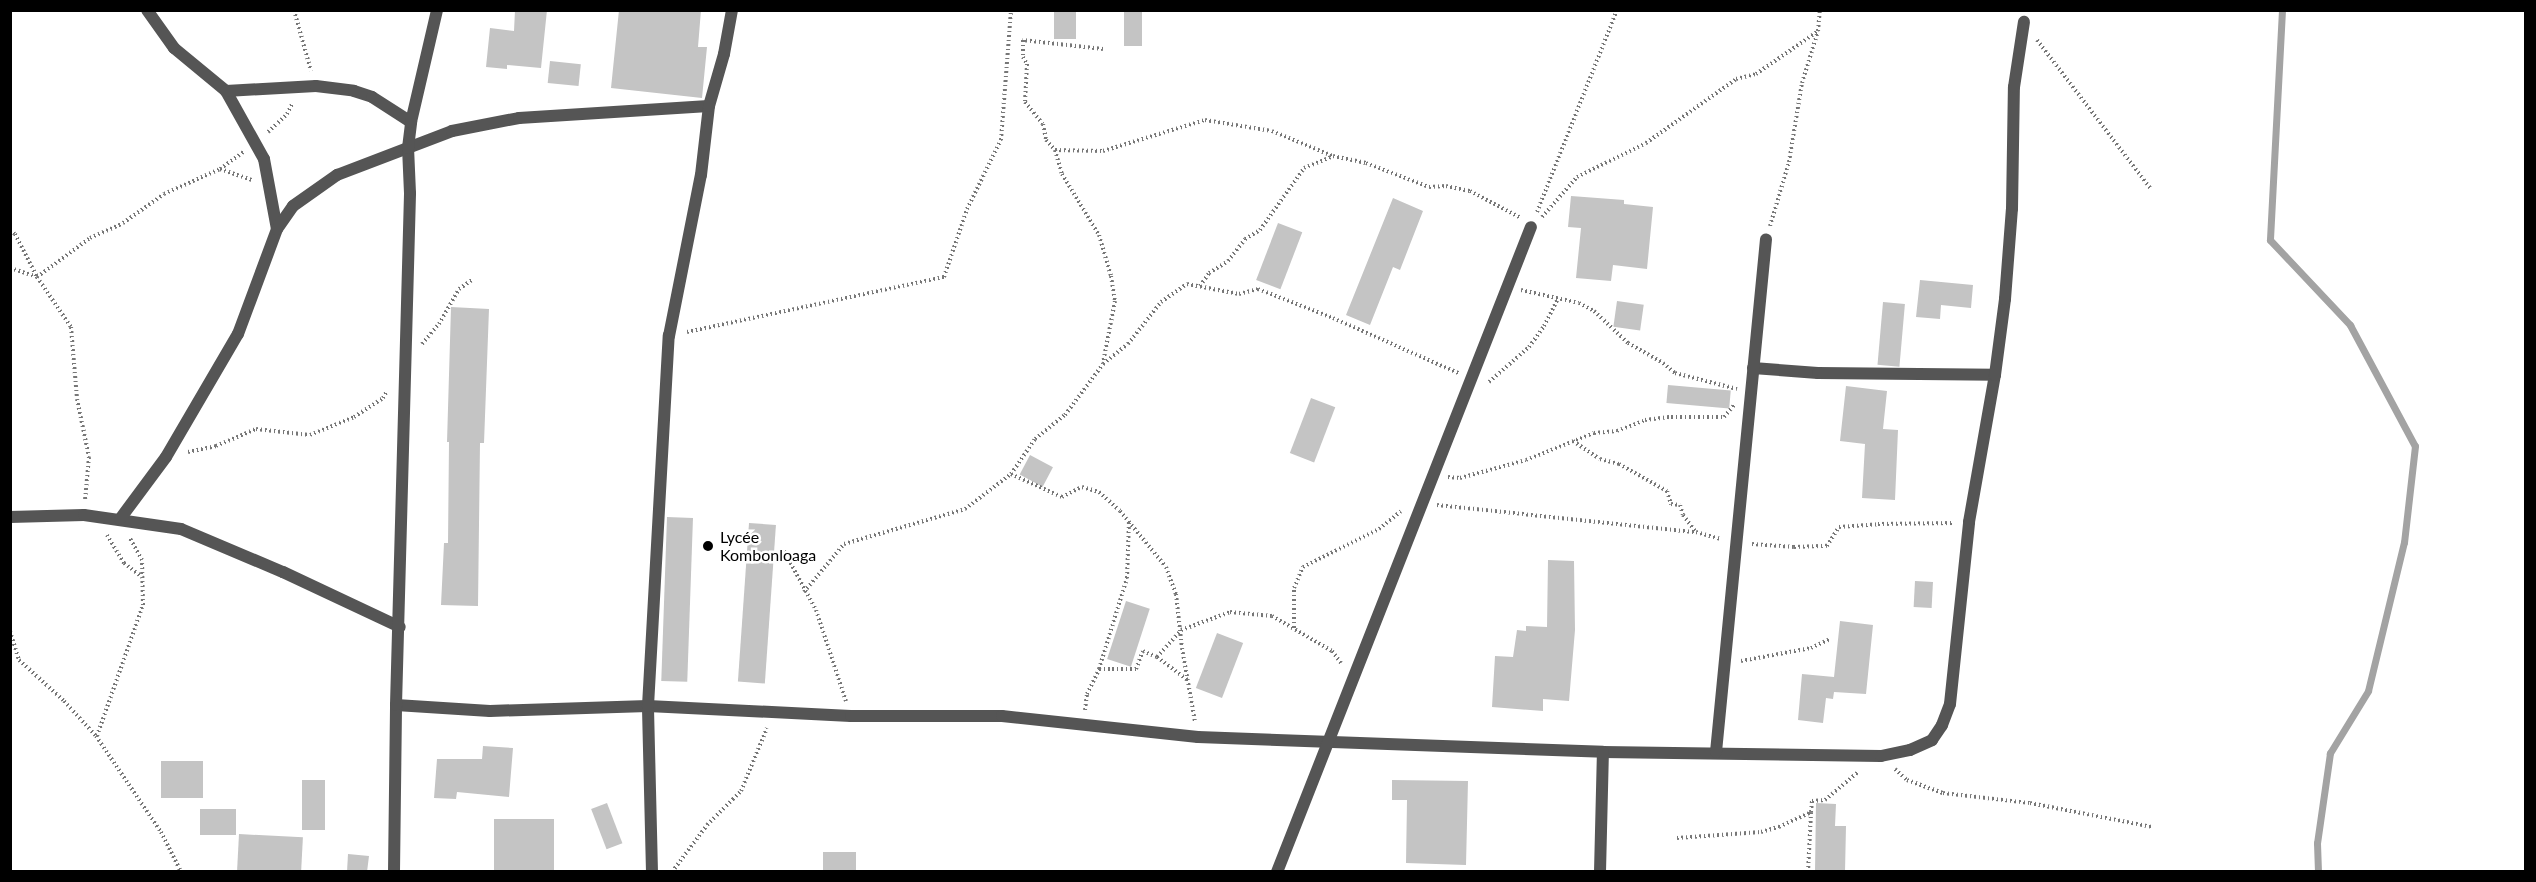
<!DOCTYPE html>
<html>
<head>
<meta charset="utf-8">
<style>
	body { margin:0 }
	#map { position:relative; width:2536px; height:882px; overflow:hidden; background:#fff; font-family:Lato,sans-serif }
	div>[style] { position:absolute }
	.stream>* { height:7px; margin:-3.5px; padding:0 3.5px; transform-origin:3.5px; border-radius:3.5px; background:#a3a3a3 }
	.building>* { inset:0; background:#c4c4c4; transform-origin:0 0 }
	.path>* { height:4px; margin-top:-2px; transform-origin:0; background:repeating-linear-gradient(90deg,#777 0 1.5px,transparent 0 4.5px) }
	.minor>* { height:12px; margin:-6px; padding:0 6px; transform-origin:6px; border-radius:6px; background:#555 }
	.dots>* { width:16px; height:16px; translate:-50% -50%; box-sizing:border-box; border:3px solid #fff; border-radius:50% }
	span { translate:-50% -50%; white-space:nowrap; text-align:center; line-height:1.15; -webkit-text-stroke:5px #fff; paint-order:stroke }
	.poi-label { font-size:16px; color:#000 }
	.left { translate:0 -50%; text-align:left }
	.frame { position:absolute; inset:0; border:12px solid #000; pointer-events:none }
</style>
</head>
<body>
<div id="map">
	<div class="stream">
		<i style="left:2282px;top:10px;width:230px;rotate:93deg"></i>
		<i style="left:2270px;top:240px;width:117px;rotate:46.7deg"></i>
		<i style="left:2350px;top:325px;width:137px;rotate:61.8deg"></i>
		<i style="left:2415px;top:446px;width:97px;rotate:96.5deg"></i>
		<i style="left:2404px;top:542px;width:153px;rotate:103.6deg"></i>
		<i style="left:2368px;top:691px;width:73px;rotate:121.5deg"></i>
		<i style="left:2330px;top:753px;width:91px;rotate:98.2deg"></i>
		<i style="left:2317px;top:843px;width:29px;rotate:88deg"></i>
	</div>
	<div class="building">
		<i style="clip-path:polygon(515px 10px,547px 10px,541px 68px,507px 65px,507px 69px,486px 67px,490px 28px,514px 31px)"></i>
		<i style="clip-path:polygon(619px 10px,701px 10px,698px 47px,707px 47px,702px 98px,611px 88px)"></i>
		<i style="left:1054px;top:10px;width:22px;height:29px"></i>
		<i style="left:1124px;top:10px;width:18px;height:36px"></i>
		<i style="left:550px;top:61px;width:31px;height:22px;rotate:6deg"></i>
		<i style="clip-path:polygon(1571px 196px,1624px 200px,1624px 204px,1653px 207px,1647px 269px,1613px 265px,1611px 281px,1576px 278px,1581px 228px,1568px 227px)"></i>
		<i style="clip-path:polygon(1393px 198px,1423px 211px,1400px 270px,1393px 267px,1370px 325px,1346px 315px)"></i>
		<i style="left:1278px;top:223px;width:26px;height:61px;rotate:21deg"></i>
		<i style="clip-path:polygon(1920px 280px,1973px 285px,1971px 308px,1941px 305px,1940px 319px,1916px 317px)"></i>
		<i style="left:1617px;top:301px;width:27px;height:26px;rotate:8deg"></i>
		<i style="left:1883px;top:302px;width:22px;height:63px;rotate:5deg"></i>
		<i style="clip-path:polygon(451px 307px,489px 309px,484px 443px,480px 443px,478px 606px,441px 605px,444px 543px,448px 543px,449px 442px,447px 442px)"></i>
		<i style="left:1668px;top:385px;width:63px;height:18px;rotate:5deg"></i>
		<i style="clip-path:polygon(1846px 386px,1887px 391px,1883px 429px,1898px 430px,1895px 500px,1862px 498px,1865px 444px,1840px 441px)"></i>
		<i style="left:1311px;top:398px;width:26px;height:59px;rotate:21deg"></i>
		<i style="left:1030px;top:455px;width:26px;height:22px;rotate:28deg"></i>
		<i style="left:667px;top:517px;width:26px;height:164px;rotate:2deg"></i>
		<i style="left:749px;top:523px;width:27px;height:159px;rotate:4deg"></i>
		<i style="clip-path:polygon(1548px 560px,1574px 561px,1575px 630px,1569px 701px,1543px 699px,1543px 711px,1492px 707px,1495px 656px,1513px 657px,1517px 630px,1526px 631px,1526px 626px,1547px 627px)"></i>
		<i style="left:1915px;top:581px;width:18px;height:26px;rotate:3deg"></i>
		<i style="left:1126px;top:601px;width:25px;height:61px;rotate:18deg"></i>
		<i style="clip-path:polygon(1840px 621px,1873px 625px,1866px 694px,1834px 692px,1833px 699px,1826px 698px,1823px 723px,1798px 720px,1802px 674px,1834px 677px)"></i>
		<i style="left:1217px;top:633px;width:28px;height:59px;rotate:21deg"></i>
		<i style="clip-path:polygon(483px 746px,513px 748px,509px 797px,457px 792px,456px 799px,434px 798px,437px 759px,482px 759px)"></i>
		<i style="left:161px;top:761px;width:42px;height:37px"></i>
		<i style="left:302px;top:780px;width:23px;height:50px"></i>
		<i style="clip-path:polygon(1392px 780px,1468px 781px,1466px 865px,1406px 863px,1407px 800px,1392px 800px)"></i>
		<i style="left:607px;top:803px;width:43px;height:17px;rotate:69deg"></i>
		<i style="clip-path:polygon(1816px 803px,1836px 804px,1835px 826px,1846px 826px,1845px 872px,1815px 872px)"></i>
		<i style="left:200px;top:809px;width:36px;height:26px"></i>
		<i style="left:494px;top:819px;width:60px;height:51px"></i>
		<i style="left:239px;top:834px;width:64px;height:38px;rotate:3deg"></i>
		<i style="left:823px;top:852px;width:33px;height:20px"></i>
		<i style="clip-path:polygon(348px 854px,369px 856px,367px 872px,347px 872px)"></i>
	</div>
	<div class="path">
		<i style="left:294px;top:10px;width:63px;rotate:74.4deg"></i>
		<i style="left:2037px;top:40px;width:188px;rotate:52.6deg"></i>
		<i style="left:1103px;top:49px;width:81px;rotate:-173.6deg"></i>
		<i style="left:1023px;top:40px;width:17px;rotate:90deg"></i>
		<i style="left:1023px;top:57px;width:8px;rotate:60deg"></i>
		<i style="left:1027px;top:64px;width:38px;rotate:93deg"></i>
		<i style="left:1025px;top:102px;width:28px;rotate:51deg"></i>
		<i style="left:1043px;top:124px;width:16px;rotate:79deg"></i>
		<i style="left:1046px;top:140px;width:13px;rotate:48deg"></i>
		<i style="left:1055px;top:150px;width:48px;rotate:1.2deg"></i>
		<i style="left:1103px;top:151px;width:107px;rotate:-16.9deg"></i>
		<i style="left:1205px;top:120px;width:68px;rotate:9.3deg"></i>
		<i style="left:1272px;top:131px;width:66px;rotate:22.3deg"></i>
		<i style="left:1333px;top:156px;width:34px;rotate:12deg"></i>
		<i style="left:1366px;top:163px;width:67px;rotate:20.9deg"></i>
		<i style="left:1429px;top:187px;width:17px;rotate:-3deg"></i>
		<i style="left:1446px;top:186px;width:25px;rotate:12deg"></i>
		<i style="left:1470px;top:191px;width:58px;rotate:27.9deg"></i>
		<i style="left:268px;top:132px;width:26px;rotate:-43deg"></i>
		<i style="left:287px;top:114px;width:11px;rotate:-63deg"></i>
		<i style="left:1055px;top:150px;width:25px;rotate:74deg"></i>
		<i style="left:1062px;top:174px;width:71px;rotate:58.8deg"></i>
		<i style="left:1099px;top:235px;width:43px;rotate:73.7deg"></i>
		<i style="left:1111px;top:276px;width:25px;rotate:81deg"></i>
		<i style="left:1115px;top:301px;width:63px;rotate:101deg"></i>
		<i style="left:220px;top:169px;width:29px;rotate:-36deg"></i>
		<i style="left:1537px;top:212px;width:217px;rotate:-68.4deg"></i>
		<i style="left:1542px;top:217px;width:53px;rotate:-48.8deg"></i>
		<i style="left:1577px;top:177px;width:77px;rotate:-26.2deg"></i>
		<i style="left:1646px;top:143px;width:110px;rotate:-35.4deg"></i>
		<i style="left:1736px;top:79px;width:21px;rotate:-14deg"></i>
		<i style="left:1756px;top:74px;width:75px;rotate:-34.7deg"></i>
		<i style="left:1770px;top:226px;width:67px;rotate:-73.5deg"></i>
		<i style="left:1789px;top:162px;width:80px;rotate:-80.7deg"></i>
		<i style="left:1802px;top:83px;width:54px;rotate:-72.9deg"></i>
		<i style="left:1818px;top:31px;width:21px;rotate:-85deg"></i>
		<i style="left:10px;top:230px;width:6px;rotate:39deg"></i>
		<i style="left:15px;top:234px;width:48px;rotate:62.9deg"></i>
		<i style="left:37px;top:277px;width:60px;rotate:55.8deg"></i>
		<i style="left:71px;top:327px;width:72px;rotate:85.2deg"></i>
		<i style="left:77px;top:399px;width:59px;rotate:78.3deg"></i>
		<i style="left:89px;top:457px;width:43px;rotate:95.3deg"></i>
		<i style="left:10px;top:268px;width:28px;rotate:18deg"></i>
		<i style="left:37px;top:277px;width:66px;rotate:-36.3deg"></i>
		<i style="left:90px;top:238px;width:36px;rotate:-24deg"></i>
		<i style="left:123px;top:223px;width:50px;rotate:-35.3deg"></i>
		<i style="left:164px;top:194px;width:61px;rotate:-24.1deg"></i>
		<i style="left:220px;top:169px;width:34px;rotate:19deg"></i>
		<i style="left:1200px;top:286px;width:16px;rotate:-55deg"></i>
		<i style="left:1209px;top:273px;width:22px;rotate:-32deg"></i>
		<i style="left:1228px;top:261px;width:28px;rotate:-52deg"></i>
		<i style="left:1245px;top:239px;width:17px;rotate:-31deg"></i>
		<i style="left:1260px;top:230px;width:76px;rotate:-54.6deg"></i>
		<i style="left:1304px;top:168px;width:31px;rotate:-22deg"></i>
		<i style="left:1521px;top:290px;width:59px;rotate:12.6deg"></i>
		<i style="left:1579px;top:303px;width:17px;rotate:28deg"></i>
		<i style="left:1594px;top:311px;width:47px;rotate:43.3deg"></i>
		<i style="left:1628px;top:343px;width:40px;rotate:29.7deg"></i>
		<i style="left:1663px;top:363px;width:16px;rotate:40deg"></i>
		<i style="left:1675px;top:373px;width:64px;rotate:14.5deg"></i>
		<i style="left:687px;top:332px;width:263px;rotate:-12.1deg"></i>
		<i style="left:944px;top:277px;width:72px;rotate:-71.3deg"></i>
		<i style="left:967px;top:209px;width:77px;rotate:-63.8deg"></i>
		<i style="left:1001px;top:140px;width:130px;rotate:-85.6deg"></i>
		<i style="left:422px;top:344px;width:26px;rotate:-50deg"></i>
		<i style="left:439px;top:324px;width:40px;rotate:-60.3deg"></i>
		<i style="left:459px;top:289px;width:16px;rotate:-35deg"></i>
		<i style="left:1489px;top:382px;width:53px;rotate:-41.2deg"></i>
		<i style="left:1529px;top:347px;width:26px;rotate:-54deg"></i>
		<i style="left:1544px;top:326px;width:31px;rotate:-63deg"></i>
		<i style="left:1573px;top:441px;width:32px;rotate:34deg"></i>
		<i style="left:1600px;top:459px;width:20px;rotate:15deg"></i>
		<i style="left:1619px;top:464px;width:55px;rotate:29.4deg"></i>
		<i style="left:1667px;top:491px;width:14px;rotate:73deg"></i>
		<i style="left:1671px;top:504px;width:9px;rotate:6deg"></i>
		<i style="left:1680px;top:505px;width:10px;rotate:73deg"></i>
		<i style="left:1683px;top:515px;width:20px;rotate:53deg"></i>
		<i style="left:188px;top:452px;width:29px;rotate:-12deg"></i>
		<i style="left:216px;top:446px;width:43px;rotate:-23deg"></i>
		<i style="left:256px;top:429px;width:54px;rotate:6.3deg"></i>
		<i style="left:310px;top:435px;width:48px;rotate:-22.2deg"></i>
		<i style="left:354px;top:417px;width:35px;rotate:-33deg"></i>
		<i style="left:383px;top:398px;width:8px;rotate:-60deg"></i>
		<i style="left:1011px;top:474px;width:56px;rotate:24.3deg"></i>
		<i style="left:1062px;top:497px;width:22px;rotate:-27deg"></i>
		<i style="left:1082px;top:487px;width:18px;rotate:16deg"></i>
		<i style="left:1099px;top:492px;width:28px;rotate:42deg"></i>
		<i style="left:1120px;top:511px;width:72px;rotate:50.6deg"></i>
		<i style="left:1166px;top:567px;width:29px;rotate:70deg"></i>
		<i style="left:1176px;top:594px;width:54px;rotate:83.7deg"></i>
		<i style="left:1182px;top:648px;width:75px;rotate:80deg"></i>
		<i style="left:1448px;top:477px;width:12px;rotate:5deg"></i>
		<i style="left:1460px;top:478px;width:68px;rotate:-15.3deg"></i>
		<i style="left:1526px;top:460px;width:73px;rotate:-21.7deg"></i>
		<i style="left:1594px;top:433px;width:23px;rotate:-5deg"></i>
		<i style="left:1617px;top:431px;width:30px;rotate:-21deg"></i>
		<i style="left:1645px;top:420px;width:26px;rotate:-7deg"></i>
		<i style="left:1671px;top:417px;width:53px"></i>
		<i style="left:1724px;top:417px;width:16px;rotate:-50deg"></i>
		<i style="left:1437px;top:505px;width:260px;rotate:6deg"></i>
		<i style="left:1696px;top:532px;width:26px;rotate:16deg"></i>
		<i style="left:107px;top:535px;width:33px;rotate:59deg"></i>
		<i style="left:124px;top:563px;width:23px;rotate:38deg"></i>
		<i style="left:1752px;top:544px;width:42px;rotate:4.1deg"></i>
		<i style="left:1794px;top:547px;width:33px;rotate:-2deg"></i>
		<i style="left:1827px;top:546px;width:22px;rotate:-58deg"></i>
		<i style="left:1839px;top:527px;width:39px;rotate:-4deg"></i>
		<i style="left:1878px;top:524px;width:76px;rotate:-0.8deg"></i>
		<i style="left:784px;top:551px;width:67px;rotate:61.5deg"></i>
		<i style="left:816px;top:610px;width:96px;rotate:71.8deg"></i>
		<i style="left:804px;top:592px;width:62px;rotate:-50.2deg"></i>
		<i style="left:844px;top:544px;width:126px;rotate:-16.1deg"></i>
		<i style="left:965px;top:509px;width:58px;rotate:-37.3deg"></i>
		<i style="left:1011px;top:474px;width:42px;rotate:-55.6deg"></i>
		<i style="left:1035px;top:439px;width:38px;rotate:-39deg"></i>
		<i style="left:1065px;top:415px;width:64px;rotate:-53.3deg"></i>
		<i style="left:1103px;top:364px;width:32px;rotate:-39deg"></i>
		<i style="left:1128px;top:344px;width:53px;rotate:-51.8deg"></i>
		<i style="left:1161px;top:302px;width:32px;rotate:-35deg"></i>
		<i style="left:1187px;top:284px;width:53px;rotate:10.9deg"></i>
		<i style="left:1239px;top:294px;width:20px;rotate:-15deg"></i>
		<i style="left:1258px;top:289px;width:80px;rotate:21.1deg"></i>
		<i style="left:1333px;top:318px;width:137px;rotate:23.7deg"></i>
		<i style="left:1294px;top:628px;width:40px;rotate:-90deg"></i>
		<i style="left:1294px;top:588px;width:23px;rotate:-67deg"></i>
		<i style="left:1303px;top:567px;width:85px;rotate:-26.6deg"></i>
		<i style="left:1379px;top:529px;width:28px;rotate:-39deg"></i>
		<i style="left:10px;top:631px;width:30px;rotate:73deg"></i>
		<i style="left:19px;top:660px;width:61px;rotate:42.3deg"></i>
		<i style="left:64px;top:701px;width:47px;rotate:47.6deg"></i>
		<i style="left:96px;top:736px;width:116px;rotate:55.9deg"></i>
		<i style="left:161px;top:832px;width:45px;rotate:63.4deg"></i>
		<i style="left:1157px;top:657px;width:38px;rotate:37deg"></i>
		<i style="left:1741px;top:661px;width:71px;rotate:-10.5deg"></i>
		<i style="left:1811px;top:648px;width:21px;rotate:-25deg"></i>
		<i style="left:1099px;top:669px;width:37px"></i>
		<i style="left:1136px;top:669px;width:19px;rotate:-69deg"></i>
		<i style="left:1143px;top:651px;width:15px;rotate:23deg"></i>
		<i style="left:1157px;top:657px;width:36px;rotate:-48deg"></i>
		<i style="left:1181px;top:630px;width:52px;rotate:-20.2deg"></i>
		<i style="left:1230px;top:612px;width:42px;rotate:5.4deg"></i>
		<i style="left:1272px;top:616px;width:69px;rotate:30.3deg"></i>
		<i style="left:1332px;top:651px;width:15px;rotate:53deg"></i>
		<i style="left:1085px;top:710px;width:16px;rotate:-83deg"></i>
		<i style="left:1087px;top:694px;width:28px;rotate:-64deg"></i>
		<i style="left:1099px;top:669px;width:95px;rotate:-72.9deg"></i>
		<i style="left:1127px;top:578px;width:58px;rotate:-88deg"></i>
		<i style="left:97px;top:736px;width:139px;rotate:-70.7deg"></i>
		<i style="left:143px;top:605px;width:45px;rotate:-91.3deg"></i>
		<i style="left:142px;top:560px;width:25px;rotate:-119deg"></i>
		<i style="left:1895px;top:769px;width:16px;rotate:43deg"></i>
		<i style="left:1907px;top:780px;width:38px;rotate:20deg"></i>
		<i style="left:1943px;top:793px;width:88px;rotate:6.6deg"></i>
		<i style="left:2030px;top:803px;width:124px;rotate:11.1deg"></i>
		<i style="left:1677px;top:838px;width:84px;rotate:-4.1deg"></i>
		<i style="left:1761px;top:832px;width:19px;rotate:-16deg"></i>
		<i style="left:1779px;top:827px;width:35px;rotate:-25deg"></i>
		<i style="left:1811px;top:812px;width:11px;rotate:-85deg"></i>
		<i style="left:1812px;top:801px;width:13px;rotate:-4deg"></i>
		<i style="left:1825px;top:800px;width:43px;rotate:-40.3deg"></i>
		<i style="left:672px;top:872px;width:59px;rotate:-53.3deg"></i>
		<i style="left:707px;top:825px;width:48px;rotate:-45deg"></i>
		<i style="left:741px;top:791px;width:68px;rotate:-67.6deg"></i>
		<i style="left:1808px;top:872px;width:60px;rotate:-87.1deg"></i>
	</div>
	<div class="minor">
		<i style="left:147px;top:10px;width:47px;rotate:54.6deg"></i>
		<i style="left:174px;top:48px;width:67px;rotate:39.6deg"></i>
		<i style="left:226px;top:91px;width:78px;rotate:60.8deg"></i>
		<i style="left:264px;top:159px;width:71px;rotate:79.5deg"></i>
		<i style="left:226px;top:91px;width:90px;rotate:-3.2deg"></i>
		<i style="left:316px;top:86px;width:38px;rotate:7deg"></i>
		<i style="left:354px;top:91px;width:19px;rotate:18deg"></i>
		<i style="left:372px;top:97px;width:46px;rotate:32.7deg"></i>
		<i style="left:1753px;top:368px;width:65px;rotate:4.4deg"></i>
		<i style="left:1818px;top:373px;width:177px;rotate:0.6deg"></i>
		<i style="left:10px;top:517px;width:74px;rotate:-1.5deg"></i>
		<i style="left:84px;top:515px;width:98px;rotate:8.2deg"></i>
		<i style="left:181px;top:529px;width:111px;rotate:22.9deg"></i>
		<i style="left:283px;top:572px;width:129px;rotate:25.2deg"></i>
		<i style="left:120px;top:519px;width:77px;rotate:-53.4deg"></i>
		<i style="left:166px;top:457px;width:143px;rotate:-59.7deg"></i>
		<i style="left:238px;top:334px;width:112px;rotate:-69.6deg"></i>
		<i style="left:277px;top:229px;width:28px;rotate:-55deg"></i>
		<i style="left:293px;top:206px;width:54px;rotate:-35.2deg"></i>
		<i style="left:337px;top:175px;width:123px;rotate:-20.9deg"></i>
		<i style="left:452px;top:131px;width:68px;rotate:-11deg"></i>
		<i style="left:519px;top:118px;width:190px;rotate:-3.6deg"></i>
		<i style="left:396px;top:705px;width:94px;rotate:3.7deg"></i>
		<i style="left:490px;top:711px;width:158px;rotate:-1.8deg"></i>
		<i style="left:648px;top:706px;width:203px;rotate:2.8deg"></i>
		<i style="left:851px;top:716px;width:151px"></i>
		<i style="left:1002px;top:716px;width:197px;rotate:6.1deg"></i>
		<i style="left:1198px;top:737px;width:405px;rotate:2.1deg"></i>
		<i style="left:1603px;top:752px;width:278px;rotate:0.8deg"></i>
		<i style="left:1881px;top:756px;width:30px;rotate:-12deg"></i>
		<i style="left:1910px;top:750px;width:24px;rotate:-24deg"></i>
		<i style="left:1932px;top:740px;width:18px;rotate:-56deg"></i>
		<i style="left:1942px;top:725px;width:22px;rotate:-69deg"></i>
		<i style="left:1950px;top:704px;width:183px;rotate:-84deg"></i>
		<i style="left:1969px;top:522px;width:149px;rotate:-80deg"></i>
		<i style="left:1995px;top:375px;width:77px;rotate:-82.5deg"></i>
		<i style="left:2005px;top:299px;width:90px;rotate:-85.6deg"></i>
		<i style="left:2012px;top:209px;width:122px;rotate:-89.1deg"></i>
		<i style="left:2014px;top:87px;width:66px;rotate:-81.3deg"></i>
		<i style="left:1716px;top:752px;width:515px;rotate:-84.43deg"></i>
		<i style="left:394px;top:872px;width:167px;rotate:-89.3deg"></i>
		<i style="left:396px;top:705px;width:512px;rotate:-88.43deg"></i>
		<i style="left:410px;top:193px;width:45px;rotate:-92.5deg"></i>
		<i style="left:408px;top:148px;width:26px;rotate:-83deg"></i>
		<i style="left:411px;top:122px;width:115px;rotate:-76.9deg"></i>
		<i style="left:652px;top:872px;width:166px;rotate:-91.4deg"></i>
		<i style="left:648px;top:706px;width:371px;rotate:-86.8deg"></i>
		<i style="left:669px;top:336px;width:164px;rotate:-78.8deg"></i>
		<i style="left:701px;top:175px;width:69px;rotate:-83.4deg"></i>
		<i style="left:709px;top:106px;width:54px;rotate:-73.9deg"></i>
		<i style="left:724px;top:54px;width:45px;rotate:-79.7deg"></i>
		<i style="left:1277px;top:872px;width:693px;rotate:-68.51deg"></i>
		<i style="left:1600px;top:872px;width:120px;rotate:-88.6deg"></i>
	</div>
	<div class="dots">
		<i style="left:708px;top:546px;background:#000"></i>
	</div>
	<div class="poi-label">
		<span class="left" style="left:720px;top:546px">Lycée<br>Kombonloaga</span>
	</div>
	<div class="frame"></div>
</div>
</body>
</html>
